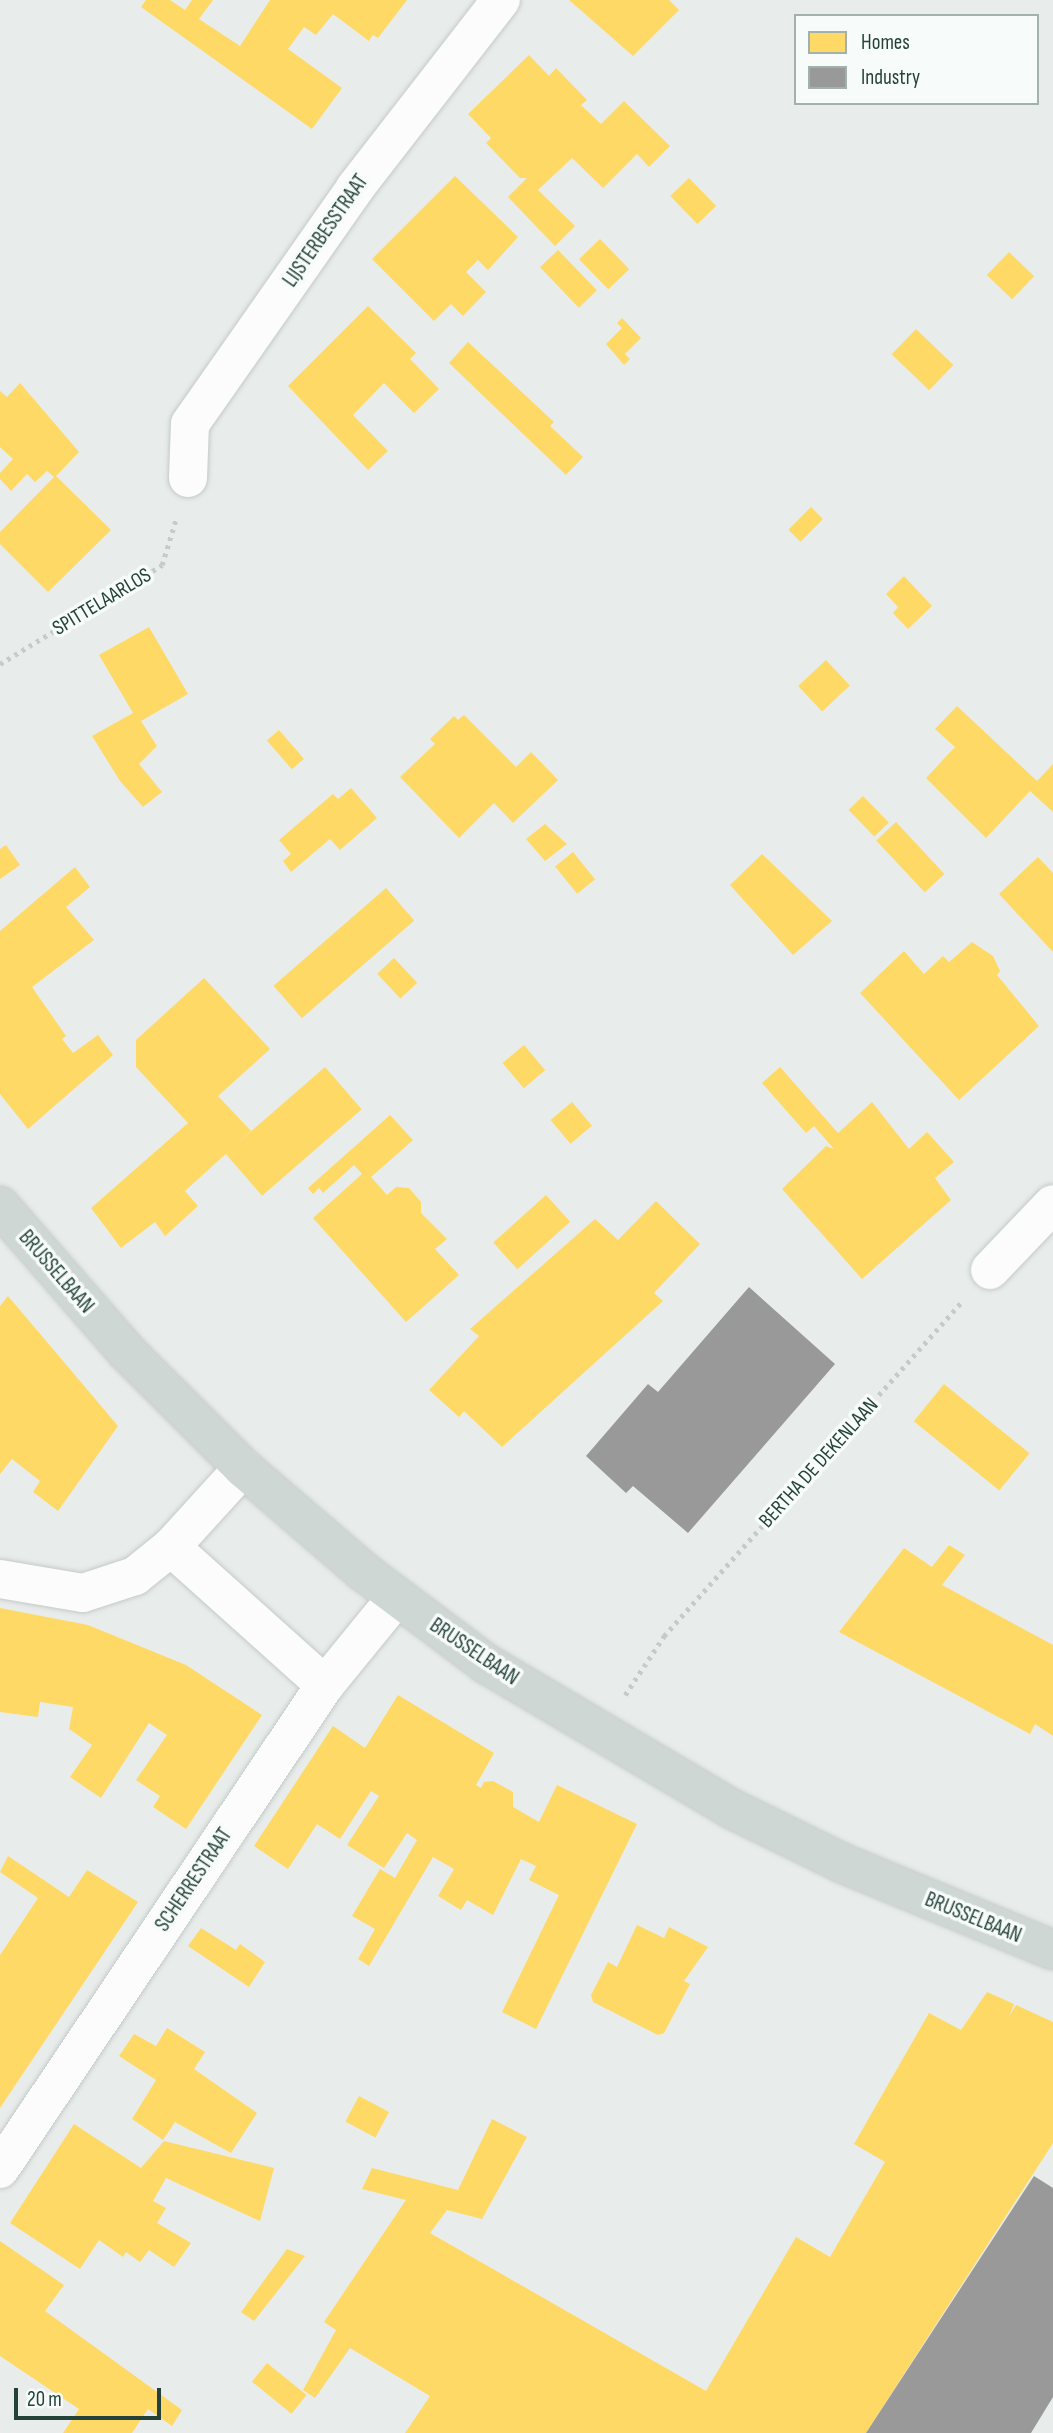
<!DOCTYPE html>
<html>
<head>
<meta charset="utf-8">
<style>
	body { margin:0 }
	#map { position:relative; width:1053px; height:2433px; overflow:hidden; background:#e8edeb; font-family:"Sofia Sans Condensed",sans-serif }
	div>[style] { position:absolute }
	.homes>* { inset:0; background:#ffd966; transform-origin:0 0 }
	.industry>* { inset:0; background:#999 }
	.path>* { height:4.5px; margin-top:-2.25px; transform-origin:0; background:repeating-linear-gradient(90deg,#c3ccca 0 3.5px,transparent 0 8.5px) }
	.roads { filter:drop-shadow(0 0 2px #c5cac8) drop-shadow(0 0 2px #c5cac8) }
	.street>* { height:38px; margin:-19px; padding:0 19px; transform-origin:19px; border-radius:19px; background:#fcfcfc }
	.primary>* { height:38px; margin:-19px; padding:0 19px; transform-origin:19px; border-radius:19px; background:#cfd7d5 }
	span { translate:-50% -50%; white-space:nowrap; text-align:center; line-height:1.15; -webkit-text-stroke:7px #f7fbf9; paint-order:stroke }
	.street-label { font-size:21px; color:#24423a }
	.legend { position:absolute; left:794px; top:14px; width:245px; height:91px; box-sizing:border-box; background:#f7fbf9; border:2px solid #a3b1ad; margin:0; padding:9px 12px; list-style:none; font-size:21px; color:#24423a }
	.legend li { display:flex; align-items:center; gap:14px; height:35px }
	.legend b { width:35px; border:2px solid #a3b1ad }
	.scale { position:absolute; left:14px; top:2388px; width:147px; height:32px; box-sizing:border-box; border:4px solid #24423a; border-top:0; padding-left:9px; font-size:21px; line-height:24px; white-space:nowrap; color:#24423a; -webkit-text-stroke:5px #f7fbf9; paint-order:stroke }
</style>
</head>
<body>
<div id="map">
	<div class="homes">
		<i style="clip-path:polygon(146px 0,170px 0,185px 10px,192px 0,213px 0,199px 19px,240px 46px,270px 0,407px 0,378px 38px,373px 35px,369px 41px,333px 14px,316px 35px,304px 27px,288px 49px,342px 88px,312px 129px,141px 7px)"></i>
		<i style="clip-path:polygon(569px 0,669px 0,679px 10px,633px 56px)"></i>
		<i style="clip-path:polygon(529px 55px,549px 76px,556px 68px,587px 100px,581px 105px,601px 124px,624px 101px,670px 146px,649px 167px,637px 154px,603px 188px,572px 158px,538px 190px,575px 226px,555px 246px,508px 197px,527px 178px,520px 178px,486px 143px,491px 138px,468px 114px)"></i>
		<i style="clip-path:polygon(455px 176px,518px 237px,488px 270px,478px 260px,466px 272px,486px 292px,463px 316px,451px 304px,434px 321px,372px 259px)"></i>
		<i style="left:689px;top:178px;width:39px;height:26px;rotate:46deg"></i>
		<i style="left:600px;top:239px;width:42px;height:29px;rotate:46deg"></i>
		<i style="left:558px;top:250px;width:56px;height:25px;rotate:46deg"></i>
		<i style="left:1009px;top:252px;width:35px;height:32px;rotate:44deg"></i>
		<i style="clip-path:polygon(368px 306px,416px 353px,410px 359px,439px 389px,414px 413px,384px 383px,353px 415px,388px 451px,368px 470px,288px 386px)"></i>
		<i style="clip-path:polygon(622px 318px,641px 338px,625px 354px,630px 359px,624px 365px,606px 344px,622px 328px,617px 323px)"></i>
		<i style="left:916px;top:329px;width:52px;height:35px;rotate:44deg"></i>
		<i style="clip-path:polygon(468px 342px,554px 422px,550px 426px,583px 457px,566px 475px,449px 363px)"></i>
		<i style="clip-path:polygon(20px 383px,79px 452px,56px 476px,111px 530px,48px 592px,0 544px,0 532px,54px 477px,47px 471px,35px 482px,27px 474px,11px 491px,0 479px,0 473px,13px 459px,0 447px,0 391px,7px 397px)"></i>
		<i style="left:811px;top:507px;width:17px;height:32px;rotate:45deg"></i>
		<i style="clip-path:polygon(904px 576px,932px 606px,908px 629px,893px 613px,898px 607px,886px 594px)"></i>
		<i style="clip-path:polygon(149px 627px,188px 694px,141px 721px,157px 746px,139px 764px,162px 792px,143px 807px,120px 781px,92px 736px,133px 713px,99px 655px)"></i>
		<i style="left:826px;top:660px;width:35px;height:38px;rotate:47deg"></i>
		<i style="clip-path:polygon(957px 706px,1037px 781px,1053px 764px,1053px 812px,1030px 791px,986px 838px,926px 778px,955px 747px,935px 729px)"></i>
		<i style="clip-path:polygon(464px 715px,516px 767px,531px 752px,558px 780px,513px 823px,494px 803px,459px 838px,400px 777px,435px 744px,430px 739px,454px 716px,458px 720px)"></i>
		<i style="left:279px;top:730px;width:38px;height:16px;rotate:49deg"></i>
		<i style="clip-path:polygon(351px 788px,377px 818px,340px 850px,330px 839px,291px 872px,283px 861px,291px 854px,279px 840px,333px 794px,338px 799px)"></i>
		<i style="left:863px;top:796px;width:37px;height:20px;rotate:46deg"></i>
		<i style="left:896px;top:822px;width:71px;height:27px;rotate:47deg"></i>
		<i style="clip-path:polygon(545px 824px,567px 844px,545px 861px,526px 839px)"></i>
		<i style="clip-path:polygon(6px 845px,20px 865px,0 879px,0 849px)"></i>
		<i style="left:573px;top:852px;width:35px;height:23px;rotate:51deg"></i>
		<i style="clip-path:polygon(762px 854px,832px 921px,793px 955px,730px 885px)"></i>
		<i style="clip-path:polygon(1038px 857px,1053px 873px,1053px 952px,999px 894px)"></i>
		<i style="clip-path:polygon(75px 867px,90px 887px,66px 907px,94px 940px,32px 987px,66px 1036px,62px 1039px,73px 1053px,98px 1035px,113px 1055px,28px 1129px,0 1094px,0 931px)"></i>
		<i style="left:386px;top:888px;width:43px;height:149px;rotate:49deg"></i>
		<i style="clip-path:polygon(972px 942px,993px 956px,1000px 971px,997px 975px,1039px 1026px,959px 1100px,860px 993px,904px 951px,924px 974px,943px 956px,949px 962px)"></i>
		<i style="left:394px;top:958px;width:34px;height:23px;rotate:47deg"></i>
		<i style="clip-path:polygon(204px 978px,270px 1049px,218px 1096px,251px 1131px,185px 1191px,198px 1206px,165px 1236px,155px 1222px,121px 1248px,91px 1208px,188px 1123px,136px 1067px,136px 1040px)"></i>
		<i style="left:524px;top:1045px;width:33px;height:28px;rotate:50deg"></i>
		<i style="left:325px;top:1067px;width:56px;height:132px;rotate:49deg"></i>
		<i style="clip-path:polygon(780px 1067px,838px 1133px,872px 1102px,909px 1149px,927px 1132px,954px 1162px,935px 1178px,951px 1200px,862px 1279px,782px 1189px,826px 1146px,834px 1149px,814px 1126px,806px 1133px,762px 1083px)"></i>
		<i style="left:572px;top:1102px;width:31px;height:28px;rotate:50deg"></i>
		<i style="clip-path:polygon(390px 1115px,413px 1140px,371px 1177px,387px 1195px,396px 1187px,409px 1188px,421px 1202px,421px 1213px,447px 1239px,435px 1249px,459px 1275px,406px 1322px,313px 1218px,362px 1174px,354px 1165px,323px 1193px,319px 1188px,313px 1194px,308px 1188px)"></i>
		<i style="left:546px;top:1195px;width:36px;height:71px;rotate:48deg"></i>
		<i style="clip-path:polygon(656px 1201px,700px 1244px,654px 1293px,663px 1301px,502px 1447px,464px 1411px,459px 1417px,429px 1390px,479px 1336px,470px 1329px,595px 1219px,618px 1240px)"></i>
		<i style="clip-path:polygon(8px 1296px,118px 1426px,58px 1511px,33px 1492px,40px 1481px,12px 1459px,0 1474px,0 1306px)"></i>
		<i style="left:944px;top:1384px;width:110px;height:48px;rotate:39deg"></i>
		<i style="clip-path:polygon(949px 1545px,965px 1555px,942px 1585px,1053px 1645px,1053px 1736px,1035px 1724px,1030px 1734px,839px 1632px,904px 1548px,932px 1567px)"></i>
		<i style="clip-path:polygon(0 1608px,88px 1625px,186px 1665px,262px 1715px,186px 1829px,153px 1807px,160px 1796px,136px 1780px,167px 1735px,149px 1723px,101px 1798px,70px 1777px,92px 1745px,69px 1729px,73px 1707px,40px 1702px,38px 1717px,0 1712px)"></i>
		<i style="clip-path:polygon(398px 1695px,494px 1753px,476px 1785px,481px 1788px,484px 1782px,493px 1781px,513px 1792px,513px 1807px,539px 1822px,557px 1785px,637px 1824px,536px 2029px,502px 2012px,559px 1895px,529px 1880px,536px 1866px,521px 1859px,493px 1915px,467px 1900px,461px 1910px,438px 1896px,454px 1869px,433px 1857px,369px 1966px,358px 1959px,375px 1929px,352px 1916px,380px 1869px,395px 1878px,417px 1840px,407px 1833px,384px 1868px,347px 1845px,379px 1796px,371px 1791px,340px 1839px,317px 1824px,288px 1869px,254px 1846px,333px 1726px,365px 1748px)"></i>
		<i style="clip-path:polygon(8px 1856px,69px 1897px,87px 1870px,138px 1902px,0 2108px,0 1955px,38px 1898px,0 1872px)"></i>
		<i style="clip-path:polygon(637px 1925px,664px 1938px,669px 1927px,708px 1947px,684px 1981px,690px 1984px,664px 2033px,658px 2035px,593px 2002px,591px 1995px,608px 1962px,617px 1967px)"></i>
		<i style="clip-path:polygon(201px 1928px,236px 1950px,240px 1944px,265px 1962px,249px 1987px,188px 1946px)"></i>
		<i style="clip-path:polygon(987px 1992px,1014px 2004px,1009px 2017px,1016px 2005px,1053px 2022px,1053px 2143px,866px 2433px,405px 2433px,430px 2396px,350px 2348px,315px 2398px,303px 2390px,336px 2330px,324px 2322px,406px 2200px,362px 2189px,372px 2168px,458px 2190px,492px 2119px,527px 2137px,482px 2219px,447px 2210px,430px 2233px,706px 2391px,796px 2237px,830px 2257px,885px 2162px,854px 2144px,929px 2013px,961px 2030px)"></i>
		<i style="clip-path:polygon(167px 2028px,205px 2052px,194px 2069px,257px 2113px,231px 2153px,175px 2122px,163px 2140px,132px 2119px,156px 2080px,119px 2056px,134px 2034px,156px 2046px)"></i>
		<i style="left:359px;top:2096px;width:34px;height:29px;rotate:28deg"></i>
		<i style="clip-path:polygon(74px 2124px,141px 2168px,164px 2141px,274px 2168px,260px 2221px,166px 2178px,153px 2201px,166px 2208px,157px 2223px,191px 2243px,174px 2267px,149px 2250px,140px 2262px,126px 2252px,123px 2257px,99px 2240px,80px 2269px,10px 2223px)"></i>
		<i style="clip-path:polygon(0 2241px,64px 2285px,45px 2311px,182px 2410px,172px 2426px,148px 2409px,132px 2433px,63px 2433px,79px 2409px,0 2356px)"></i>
		<i style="clip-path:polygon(287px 2249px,305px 2256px,254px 2321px,241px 2312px)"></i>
		<i style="left:267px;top:2363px;width:51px;height:24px;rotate:39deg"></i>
	</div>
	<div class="industry">
		<i style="clip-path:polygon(749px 1287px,835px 1364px,688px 1533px,633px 1486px,626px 1493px,586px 1456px,648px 1384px,658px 1392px)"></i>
		<i style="clip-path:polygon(1034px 2176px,1053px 2188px,1053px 2397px,1031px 2433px,866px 2433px)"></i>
	</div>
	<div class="path">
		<i style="left:0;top:664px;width:190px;rotate:-31.4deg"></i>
		<i style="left:162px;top:565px;width:48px;rotate:-73.1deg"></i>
		<i style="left:625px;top:1695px;width:71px;rotate:-56.5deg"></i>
		<i style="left:664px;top:1636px;width:446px;rotate:-48.3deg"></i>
	</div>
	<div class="roads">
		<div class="street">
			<i style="left:188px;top:478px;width:54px;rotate:-87.9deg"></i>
			<i style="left:190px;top:424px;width:288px;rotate:-55deg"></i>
			<i style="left:355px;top:188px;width:238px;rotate:-52.2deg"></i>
			<i style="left:990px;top:1270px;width:91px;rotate:-46.3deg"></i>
			<i style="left:171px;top:1547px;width:207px;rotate:41.9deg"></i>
			<i style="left:0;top:1579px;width:84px;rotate:9.6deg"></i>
			<i style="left:83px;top:1593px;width:55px;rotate:-18.1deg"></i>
			<i style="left:135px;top:1576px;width:46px;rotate:-38.9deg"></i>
			<i style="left:171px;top:1547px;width:107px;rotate:-47.7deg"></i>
			<i style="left:0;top:2169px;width:583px;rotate:-56.12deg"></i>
			<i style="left:325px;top:1685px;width:112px;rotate:-50.8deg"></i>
		</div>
		<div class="primary">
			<i style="left:0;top:1206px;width:194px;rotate:49deg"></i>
			<i style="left:127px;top:1352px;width:164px;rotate:45deg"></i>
			<i style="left:243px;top:1468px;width:160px;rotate:40.7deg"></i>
			<i style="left:364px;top:1572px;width:151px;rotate:36.9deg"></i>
			<i style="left:485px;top:1663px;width:287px;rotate:30.6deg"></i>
			<i style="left:732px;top:1809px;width:123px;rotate:26.1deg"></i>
			<i style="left:842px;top:1863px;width:228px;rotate:22.4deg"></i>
		</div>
	</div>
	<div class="street-label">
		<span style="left:326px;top:231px;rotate:-55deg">LIJSTERBESSTRAAT</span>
		<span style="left:102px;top:602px;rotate:-31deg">SPITTELAARLOS</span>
		<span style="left:56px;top:1272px;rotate:49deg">BRUSSELBAAN</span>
		<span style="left:819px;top:1463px;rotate:-48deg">BERTHA DE DEKENLAAN</span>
		<span style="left:474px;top:1652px;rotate:34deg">BRUSSELBAAN</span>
		<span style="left:194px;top:1880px;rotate:-56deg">SCHERRESTRAAT</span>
		<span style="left:973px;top:1918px;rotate:22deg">BRUSSELBAAN</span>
	</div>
	<ul class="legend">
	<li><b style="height:19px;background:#ffd966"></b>Homes</li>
	<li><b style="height:19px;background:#999"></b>Industry</li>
	</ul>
	<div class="scale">20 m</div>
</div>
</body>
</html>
